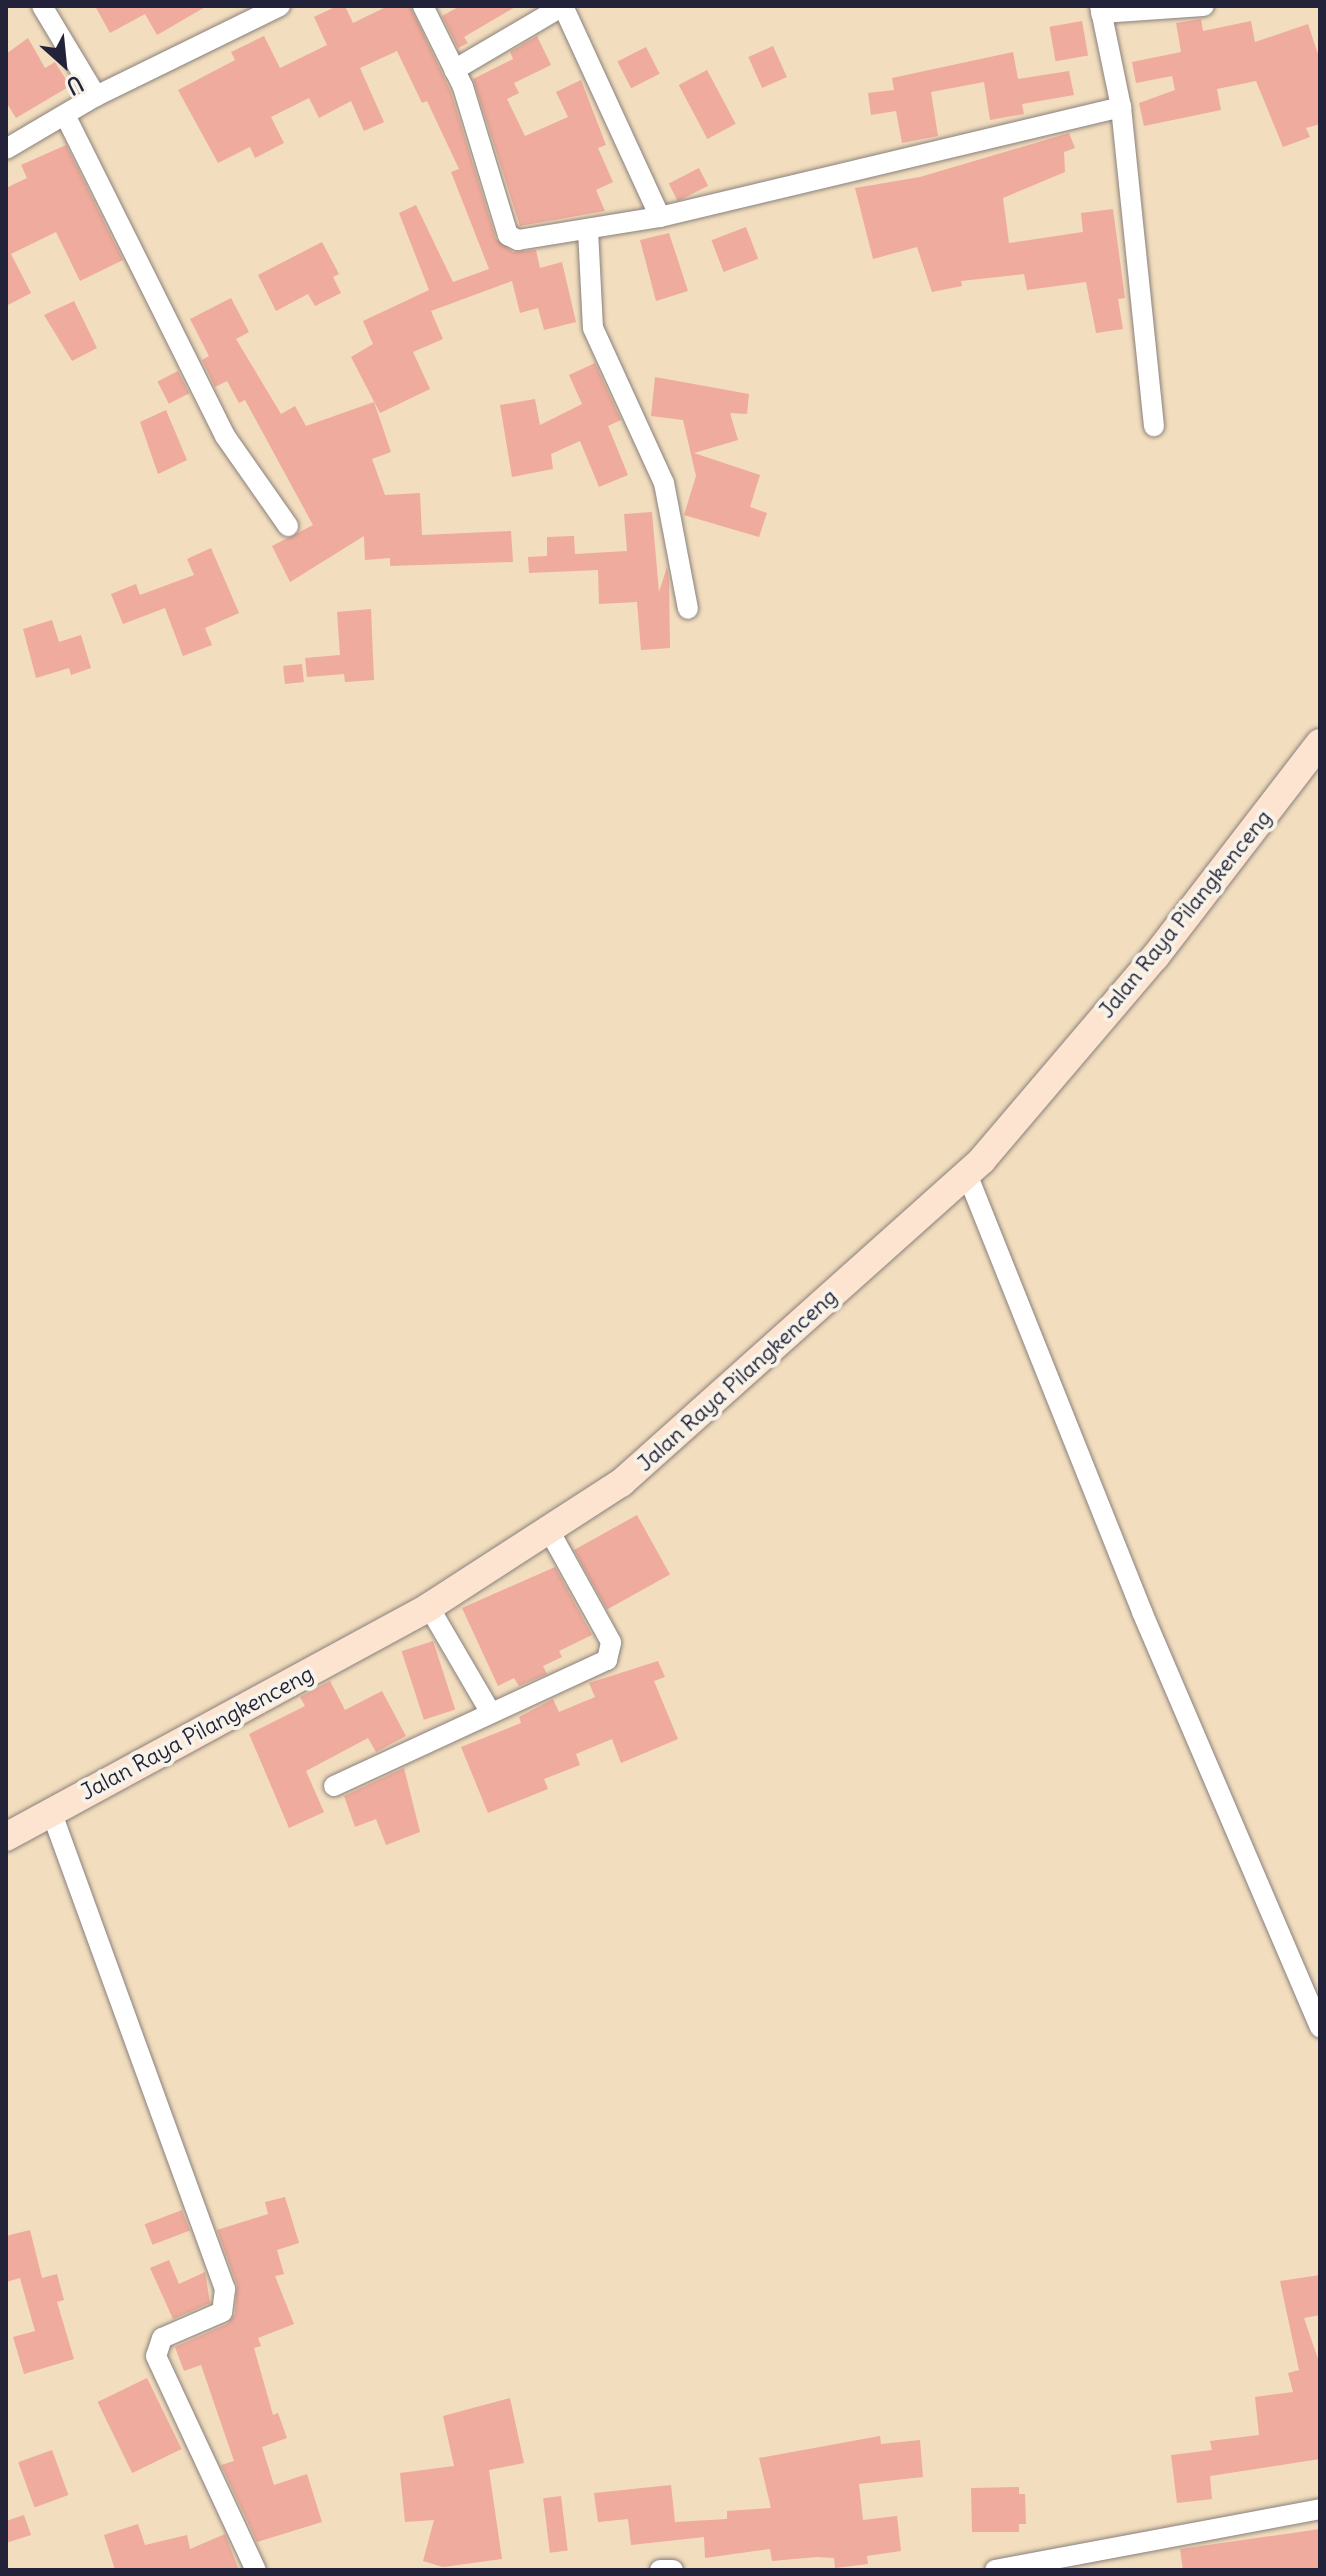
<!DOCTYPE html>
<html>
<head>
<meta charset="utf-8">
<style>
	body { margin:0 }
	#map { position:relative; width:1326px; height:2576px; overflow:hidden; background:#f2ddbe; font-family:Delius,sans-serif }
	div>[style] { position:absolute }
	.building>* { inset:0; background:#efab9d; transform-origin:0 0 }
	.roads { filter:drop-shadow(0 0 2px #8a807c) drop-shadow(0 0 2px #8a807c) }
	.minor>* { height:20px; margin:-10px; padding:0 10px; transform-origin:10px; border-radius:10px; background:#fff }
	.secondary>* { height:28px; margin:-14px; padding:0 14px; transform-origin:14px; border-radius:14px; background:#fde4d1 }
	span { translate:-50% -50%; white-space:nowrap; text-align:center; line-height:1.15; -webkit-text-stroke:8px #f7f3e8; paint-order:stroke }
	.street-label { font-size:22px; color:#22223b }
	.frame { position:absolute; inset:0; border:8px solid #22223b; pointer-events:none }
	.north { position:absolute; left:24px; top:24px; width:80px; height:80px; -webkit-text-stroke:6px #f7f3e8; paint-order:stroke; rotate:153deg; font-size:22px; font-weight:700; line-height:32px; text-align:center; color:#22223b }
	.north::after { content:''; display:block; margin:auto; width:28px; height:36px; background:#22223b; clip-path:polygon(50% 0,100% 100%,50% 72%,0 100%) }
</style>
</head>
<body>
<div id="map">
	<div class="building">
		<i style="clip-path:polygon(95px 6px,207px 6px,157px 35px,145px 14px,110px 33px)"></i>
		<i style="clip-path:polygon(337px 6px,345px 6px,353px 23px,388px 6px,410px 6px,451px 92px,496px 239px,513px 252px,536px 250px,540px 268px,562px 262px,576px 322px,544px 330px,538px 308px,520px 313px,512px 281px,431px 311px,443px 339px,413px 352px,430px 389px,380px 413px,351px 357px,373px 344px,363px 321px,429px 290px,399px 213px,416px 205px,453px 282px,489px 269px,451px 172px,459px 169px,427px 101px,422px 103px,397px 51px,360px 68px,384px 122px,364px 131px,351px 101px,319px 118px,309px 98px,271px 117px,284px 143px,255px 158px,250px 147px,218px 163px,178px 90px,235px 60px,231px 52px,264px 36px,280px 68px,327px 45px,314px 17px)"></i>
		<i style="clip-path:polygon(460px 6px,517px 6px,464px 37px,468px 43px,458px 48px,442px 16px)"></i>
		<i style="clip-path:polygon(1201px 19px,1203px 31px,1251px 21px,1255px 42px,1308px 24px,1320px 60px,1320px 124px,1306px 128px,1310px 137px,1283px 147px,1256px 81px,1217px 89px,1221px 110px,1144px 126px,1139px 103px,1175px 90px,1172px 76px,1136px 83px,1132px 62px,1181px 52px,1176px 23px)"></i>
		<i style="left:1082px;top:21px;width:35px;height:33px;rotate:80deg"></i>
		<i style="clip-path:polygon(537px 36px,551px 65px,514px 83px,519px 93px,507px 99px,525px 136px,568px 117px,556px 92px,581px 80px,606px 145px,598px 148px,613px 182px,596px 190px,605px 211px,520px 226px,473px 79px,513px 59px,510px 52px)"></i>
		<i style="clip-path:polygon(28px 38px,45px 68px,55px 62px,70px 86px,16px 118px,6px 102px,6px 54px)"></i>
		<i style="left:773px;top:46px;width:34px;height:27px;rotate:66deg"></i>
		<i style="left:646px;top:47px;width:30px;height:32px;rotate:63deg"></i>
		<i style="clip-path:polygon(1013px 52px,1018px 79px,1069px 71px,1074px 95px,1022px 104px,1024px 114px,990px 120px,984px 82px,931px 92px,938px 136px,902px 143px,896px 111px,871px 115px,868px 93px,894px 90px,892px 78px)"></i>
		<i style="left:707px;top:70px;width:61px;height:32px;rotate:62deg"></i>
		<i style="clip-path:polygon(1069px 133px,1075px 148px,1064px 152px,1065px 172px,1003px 198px,1009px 243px,1083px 232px,1081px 213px,1113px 209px,1125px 298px,1118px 299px,1123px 329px,1096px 333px,1086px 282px,1027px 290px,1024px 274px,961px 281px,962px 286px,932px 292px,917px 247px,873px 259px,855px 188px,920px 177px)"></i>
		<i style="clip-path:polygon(66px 145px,123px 260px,80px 281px,56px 232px,11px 254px,31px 293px,6px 306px,6px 188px,27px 178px,21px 165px)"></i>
		<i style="left:699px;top:168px;width:20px;height:34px;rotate:63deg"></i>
		<i style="left:746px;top:227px;width:34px;height:37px;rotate:69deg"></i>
		<i style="clip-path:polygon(669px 233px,688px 291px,656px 301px,640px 240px)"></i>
		<i style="clip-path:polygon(322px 242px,339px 274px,333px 277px,341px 293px,315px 306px,308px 294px,276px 311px,258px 275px)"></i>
		<i style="clip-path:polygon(231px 298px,249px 332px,236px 339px,281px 414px,295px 406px,306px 426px,374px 402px,391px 452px,372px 459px,385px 495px,420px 493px,422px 535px,511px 531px,513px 562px,390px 566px,390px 558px,365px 560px,364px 536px,290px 582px,272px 546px,313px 525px,245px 400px,239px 403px,227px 381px,215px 387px,202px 360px,209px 356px,190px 319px)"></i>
		<i style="clip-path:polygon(74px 301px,97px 348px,72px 361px,44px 315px)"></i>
		<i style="clip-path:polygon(595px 363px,621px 420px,608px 426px,628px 475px,599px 487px,580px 441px,551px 454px,553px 469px,512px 477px,500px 405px,535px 399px,540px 425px,582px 404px,569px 375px)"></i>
		<i style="left:178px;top:371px;width:25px;height:23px;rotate:63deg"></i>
		<i style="clip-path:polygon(655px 377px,749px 394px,747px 414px,730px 413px,738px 440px,694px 453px,760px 475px,750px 507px,767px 513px,759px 537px,684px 515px,696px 476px,683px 420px,651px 416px)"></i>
		<i style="clip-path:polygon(166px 410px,187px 460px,158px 474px,140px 422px)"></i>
		<i style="clip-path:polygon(652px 512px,659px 592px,667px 567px,669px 581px,670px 648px,641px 650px,637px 602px,599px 604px,598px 570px,529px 573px,528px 557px,547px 556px,547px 537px,574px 536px,575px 554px,627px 551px,624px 514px)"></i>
		<i style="clip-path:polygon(211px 548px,239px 613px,205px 628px,212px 645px,183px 656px,165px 608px,123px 624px,111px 594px,136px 584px,140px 595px,194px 575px,187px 559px)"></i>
		<i style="clip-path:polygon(371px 609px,374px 680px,345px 682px,344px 674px,307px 677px,305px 658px,340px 655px,337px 612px)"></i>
		<i style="clip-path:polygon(52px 620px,59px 642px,81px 635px,91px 668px,71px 675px,69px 668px,36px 678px,23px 629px)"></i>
		<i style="left:302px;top:664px;width:18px;height:19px;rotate:84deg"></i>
		<i style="left:637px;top:1515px;width:68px;height:72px;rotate:61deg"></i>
		<i style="clip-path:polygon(555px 1567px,592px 1635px,559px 1651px,562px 1657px,543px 1666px,547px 1674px,519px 1686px,514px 1678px,498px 1686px,462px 1608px)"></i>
		<i style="left:433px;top:1641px;width:72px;height:33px;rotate:72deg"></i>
		<i style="clip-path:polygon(658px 1661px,665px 1677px,654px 1681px,678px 1739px,621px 1763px,612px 1739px,576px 1754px,580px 1765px,544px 1779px,548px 1789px,488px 1813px,461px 1747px,521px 1723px,519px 1717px,553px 1699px,559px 1712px,595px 1697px,589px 1683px)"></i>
		<i style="clip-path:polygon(330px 1681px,345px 1710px,382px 1691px,406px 1736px,376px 1752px,368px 1738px,306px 1771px,324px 1812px,289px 1828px,249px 1734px,305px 1706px,300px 1697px)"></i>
		<i style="clip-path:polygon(404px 1768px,420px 1832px,386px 1845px,376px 1819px,355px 1827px,344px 1796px)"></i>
		<i style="clip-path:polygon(285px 2197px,299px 2243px,277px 2250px,284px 2274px,275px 2276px,294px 2324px,258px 2338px,261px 2346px,254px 2348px,273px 2415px,278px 2413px,287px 2438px,262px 2447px,274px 2485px,307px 2474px,322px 2522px,257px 2542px,221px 2465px,234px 2461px,201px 2365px,184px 2371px,175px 2347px,227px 2324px,235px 2314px,237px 2285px,217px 2230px,268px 2214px,265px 2202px)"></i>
		<i style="left:182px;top:2210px;width:22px;height:40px;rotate:69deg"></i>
		<i style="clip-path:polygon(30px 2230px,42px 2278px,57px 2274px,64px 2300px,57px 2302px,74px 2359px,24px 2374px,13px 2337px,35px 2331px,20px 2278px,6px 2282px,6px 2236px)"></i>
		<i style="clip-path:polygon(169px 2260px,179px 2284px,205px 2272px,210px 2303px,173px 2319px,150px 2268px)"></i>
		<i style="clip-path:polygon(1320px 2275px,1320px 2315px,1304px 2318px,1320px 2365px,1320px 2459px,1210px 2476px,1212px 2499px,1177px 2503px,1171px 2455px,1212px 2450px,1210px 2441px,1259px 2435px,1255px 2397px,1293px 2392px,1288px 2373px,1299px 2370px,1280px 2281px)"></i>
		<i style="left:147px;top:2378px;width:79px;height:55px;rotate:64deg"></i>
		<i style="clip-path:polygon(510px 2398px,524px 2463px,489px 2470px,502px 2559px,443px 2567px,423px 2561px,434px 2520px,405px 2522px,400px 2473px,454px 2466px,443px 2416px)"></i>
		<i style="clip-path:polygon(880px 2436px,881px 2444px,920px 2440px,923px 2477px,859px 2484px,863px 2520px,897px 2516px,901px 2551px,867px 2556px,868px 2564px,835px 2568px,834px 2558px,817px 2557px,772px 2561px,770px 2549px,705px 2558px,704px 2537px,631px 2545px,628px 2519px,598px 2522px,594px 2493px,671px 2485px,675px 2522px,727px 2519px,727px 2511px,771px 2508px,759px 2458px)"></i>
		<i style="left:52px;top:2450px;width:48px;height:36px;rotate:70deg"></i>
		<i style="clip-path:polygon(1019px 2487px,1019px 2494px,1025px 2494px,1026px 2524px,1019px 2524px,1019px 2532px,972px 2532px,971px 2488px)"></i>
		<i style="left:561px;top:2496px;width:55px;height:18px;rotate:83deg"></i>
		<i style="clip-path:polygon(24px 2515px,31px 2535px,6px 2543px,6px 2521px)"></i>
		<i style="clip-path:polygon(138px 2524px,145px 2545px,187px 2535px,190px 2549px,225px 2534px,239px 2570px,115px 2570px,104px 2535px)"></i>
		<i style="clip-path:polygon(1320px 2529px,1320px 2570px,1183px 2570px,1180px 2549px)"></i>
	</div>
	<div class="roads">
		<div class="minor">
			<i style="left:42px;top:6px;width:105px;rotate:59deg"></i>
			<i style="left:423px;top:6px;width:90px;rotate:63.7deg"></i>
			<i style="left:463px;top:87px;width:155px;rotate:73.1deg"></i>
			<i style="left:508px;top:235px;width:11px;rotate:27deg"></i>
			<i style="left:518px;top:240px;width:144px;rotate:-9.2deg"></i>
			<i style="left:660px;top:217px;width:232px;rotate:-114.7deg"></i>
			<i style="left:1101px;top:13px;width:103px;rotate:-3.9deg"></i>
			<i style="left:454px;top:70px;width:126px;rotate:-30.4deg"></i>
			<i style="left:1121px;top:107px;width:321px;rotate:84.1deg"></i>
			<i style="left:66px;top:117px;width:356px;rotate:63.5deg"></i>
			<i style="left:225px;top:436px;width:110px;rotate:55deg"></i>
			<i style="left:6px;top:149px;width:104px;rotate:-30.5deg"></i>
			<i style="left:96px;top:96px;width:205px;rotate:-26.1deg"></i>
			<i style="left:660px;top:217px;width:474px;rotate:-13.4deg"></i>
			<i style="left:1121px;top:107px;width:103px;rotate:-101.7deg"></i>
			<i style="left:588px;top:230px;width:98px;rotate:87.1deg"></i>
			<i style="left:593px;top:328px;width:170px;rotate:65.4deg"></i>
			<i style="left:664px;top:483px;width:128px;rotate:79.2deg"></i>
			<i style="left:967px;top:1174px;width:472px;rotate:68.2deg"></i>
			<i style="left:1142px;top:1612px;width:452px;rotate:66.8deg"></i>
			<i style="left:429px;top:1607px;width:123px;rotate:59.7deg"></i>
			<i style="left:334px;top:1786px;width:301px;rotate:-24.8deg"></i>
			<i style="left:607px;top:1660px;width:18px;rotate:-77deg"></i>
			<i style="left:611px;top:1642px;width:126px;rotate:-119deg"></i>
			<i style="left:51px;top:1811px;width:509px;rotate:70deg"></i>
			<i style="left:225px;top:2289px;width:23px;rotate:97deg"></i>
			<i style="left:222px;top:2312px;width:65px;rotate:156.6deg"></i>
			<i style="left:162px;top:2338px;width:19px;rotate:108deg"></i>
			<i style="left:156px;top:2356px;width:236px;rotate:65deg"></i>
			<i style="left:660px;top:2570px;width:13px"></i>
			<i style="left:995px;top:2570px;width:331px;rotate:-10.6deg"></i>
		</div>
		<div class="secondary">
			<i style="left:6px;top:1837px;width:481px;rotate:-28.5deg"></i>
			<i style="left:429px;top:1607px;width:229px;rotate:-32.9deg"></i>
			<i style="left:621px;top:1483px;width:484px;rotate:-41.8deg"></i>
			<i style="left:982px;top:1160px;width:267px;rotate:-49.6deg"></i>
			<i style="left:1155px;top:957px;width:270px;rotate:-52.4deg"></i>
		</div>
	</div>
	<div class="street-label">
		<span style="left:1185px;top:914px;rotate:-51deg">Jalan Raya Pilangkenceng</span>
		<span style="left:737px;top:1380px;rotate:-42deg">Jalan Raya Pilangkenceng</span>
		<span style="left:197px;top:1733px;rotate:-28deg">Jalan Raya Pilangkenceng</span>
	</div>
	<div class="frame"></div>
	<div class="north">U</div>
</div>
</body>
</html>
